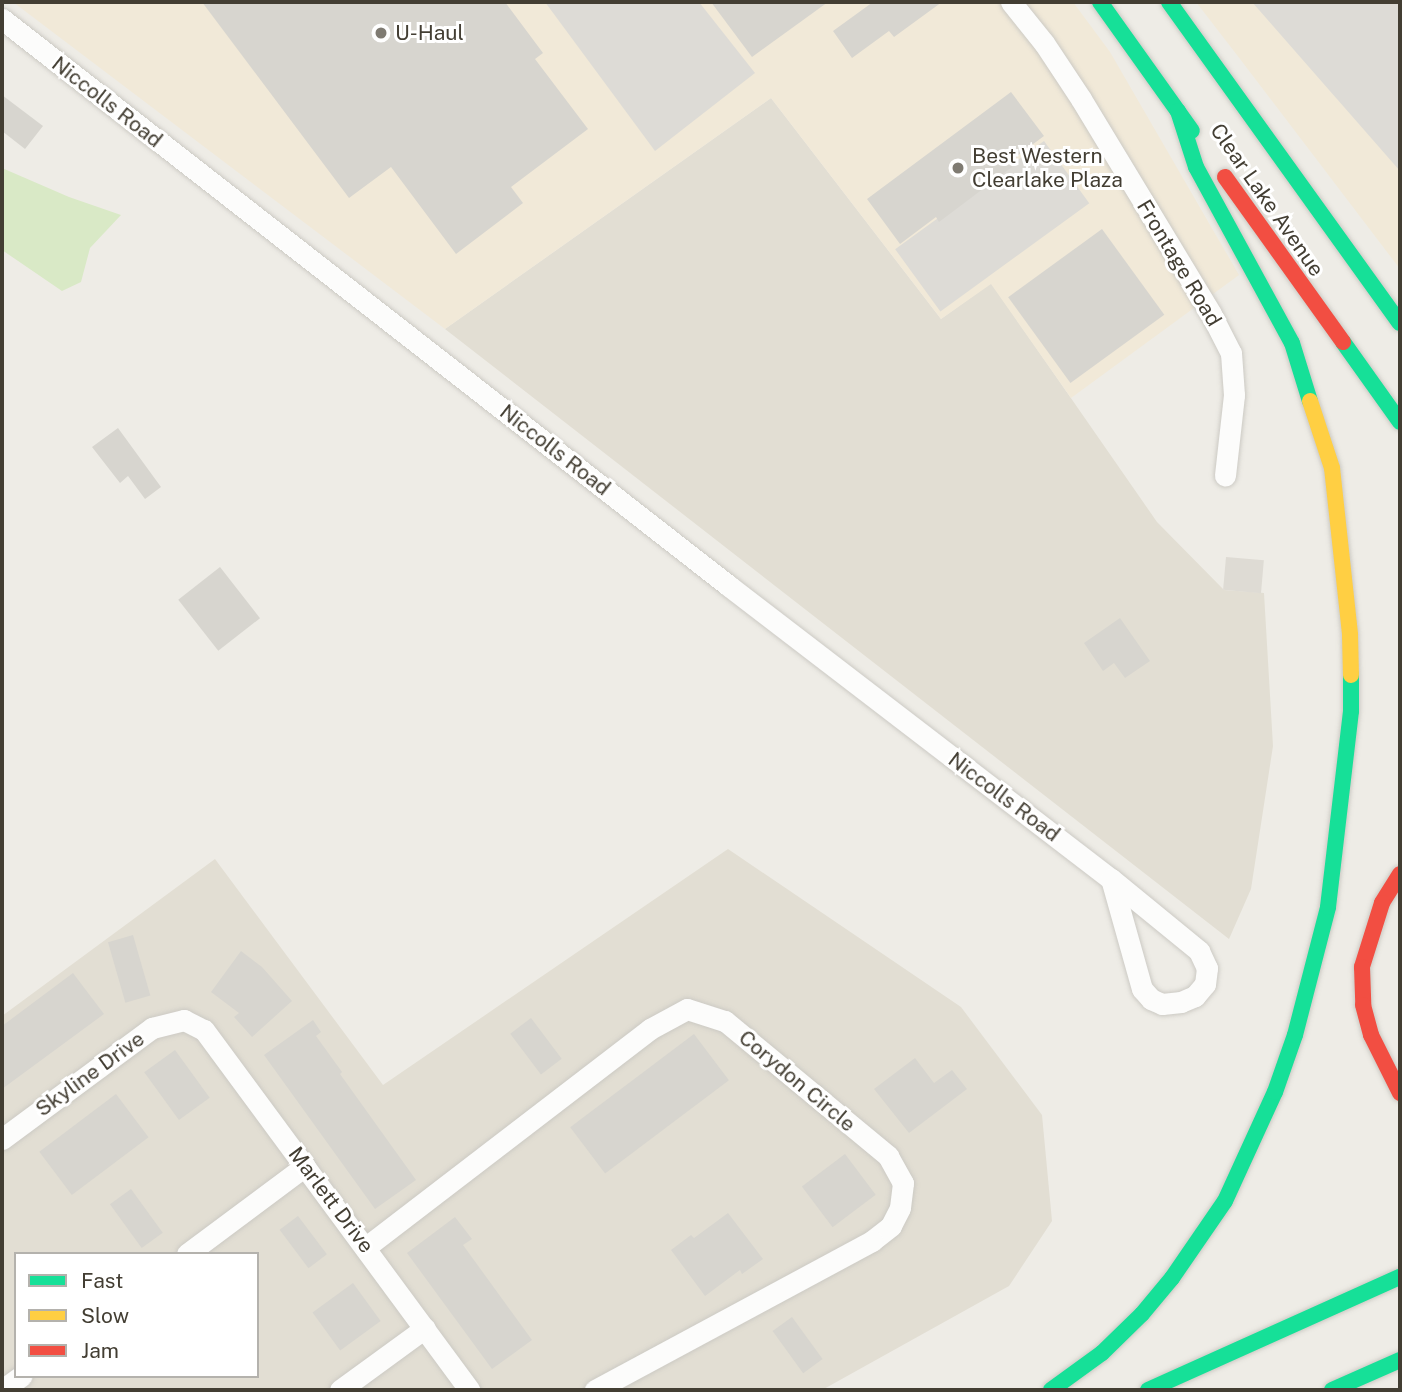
<!DOCTYPE html>
<html>
<head>
<meta charset="utf-8">
<style>
	body { margin:0 }
	#map { position:relative; width:1402px; height:1392px; overflow:hidden; background:#eeece6; font-family:"Public Sans",sans-serif }
	div>[style] { position:absolute }
	.residential>* { inset:0; background:#e2ded3 }
	.commercial>* { inset:0; background:#f1e9d8 }
	.industrial>* { inset:0; background:#dedbd4; transform-origin:0 0 }
	.green>* { inset:0; background:#d9e9c6 }
	.parking>* { inset:0; background:#dddbd6; transform-origin:0 0 }
	.building>* { inset:0; background:#d7d5cf; transform-origin:0 0 }
	.roads { filter:drop-shadow(0 0 2px #cccac4) drop-shadow(0 0 2px #cccac4) }
	.street>* { height:21px; margin:-10.5px; padding:0 10.5px; transform-origin:10.5px; border-radius:10.5px; background:#fcfcfb }
	.fast>* { height:16px; margin:-8px; padding:0 8px; transform-origin:8px; border-radius:8px; background:#16e098 }
	.slow>* { height:16px; margin:-8px; padding:0 8px; transform-origin:8px; border-radius:8px; background:#ffcf43 }
	.jam>* { height:16px; margin:-8px; padding:0 8px; transform-origin:8px; border-radius:8px; background:#f24e42 }
	.dots>* { width:19px; height:19px; translate:-50% -50%; box-sizing:border-box; border:4px solid #fff; border-radius:50% }
	span { translate:-50% -50%; white-space:nowrap; text-align:center; line-height:1.15; -webkit-text-stroke:6px #fff; paint-order:stroke }
	.poi-label { font-size:21px; color:#433e33 }
	.left { translate:0 -50%; text-align:left }
	.street-label { font-size:21px; color:#433e33 }
	.frame { position:absolute; inset:0; border:4px solid #433e33; pointer-events:none }
	.legend { position:absolute; left:14px; top:1252px; width:245px; height:126px; box-sizing:border-box; background:#fff; border:2px solid #b4b2ad; margin:0; padding:9px 12px; list-style:none; font-size:21px; color:#433e33 }
	.legend li { display:flex; align-items:center; gap:14px; height:35px }
	.legend b { width:35px; border:2px solid #b4b2ad }
</style>
</head>
<body>
<div id="map">
	<div class="residential">
		<i style="clip-path:polygon(771px 98px,941px 319px,991px 283px,1157px 522px,1224px 590px,1264px 593px,1273px 746px,1251px 889px,1229px 939px,445px 329px)"></i>
		<i style="clip-path:polygon(evenodd,728px 849px,961px 1007px,1042px 1115px,1052px 1221px,1009px 1286px,822px 1390px,2px 1390px,2px 1016px,215px 859px,383px 1085px,728px 849px,16px 1254px,257px 1254px,257px 1376px,16px 1376px,16px 1254px)"></i>
	</div>
	<div class="commercial">
		<i style="clip-path:polygon(13px 2px,1073px 2px,1110px 52px,1239px 275px,1071px 398px,991px 284px,941px 319px,771px 98px,445px 329px)"></i>
		<i style="clip-path:polygon(1196px 2px,1400px 2px,1400px 269px,1237px 55px)"></i>
	</div>
	<div class="industrial">
		<i style="left:1226px;top:557px;width:38px;height:33px;rotate:5deg"></i>
	</div>
	<div class="green">
		<i style="clip-path:polygon(2px 168px,69px 197px,121px 215px,90px 248px,81px 282px,62px 291px,2px 250px)"></i>
	</div>
	<div class="parking">
		<i style="clip-path:polygon(545px 2px,699px 2px,755px 73px,655px 151px)"></i>
		<i style="clip-path:polygon(1252px 2px,1400px 2px,1400px 171px)"></i>
		<i style="left:1044px;top:141px;width:77px;height:184px;rotate:54deg"></i>
	</div>
	<div class="building">
		<i style="clip-path:polygon(202px 2px,505px 2px,543px 53px,535px 59px,588px 129px,511px 187px,523px 203px,456px 254px,391px 167px,349px 198px)"></i>
		<i style="clip-path:polygon(711px 2px,828px 2px,752px 57px)"></i>
		<i style="clip-path:polygon(873px 2px,942px 2px,894px 37px,889px 31px,852px 58px,833px 31px)"></i>
		<i style="clip-path:polygon(1011px 92px,1044px 136px,1009px 162px,1012px 167px,939px 222px,936px 217px,900px 244px,867px 199px)"></i>
		<i style="clip-path:polygon(2px 95px,43px 126px,25px 149px,2px 131px)"></i>
		<i style="left:1102px;top:229px;width:106px;height:116px;rotate:54deg"></i>
		<i style="clip-path:polygon(118px 428px,161px 487px,145px 499px,128px 476px,120px 483px,92px 447px)"></i>
		<i style="left:220px;top:567px;width:65px;height:53px;rotate:52deg"></i>
		<i style="clip-path:polygon(1120px 618px,1150px 661px,1125px 678px,1114px 663px,1103px 671px,1084px 643px)"></i>
		<i style="left:133px;top:935px;width:63px;height:26px;rotate:74deg"></i>
		<i style="clip-path:polygon(241px 951px,262px 967px,292px 1001px,252px 1037px,234px 1017px,239px 1013px,211px 992px)"></i>
		<i style="clip-path:polygon(73px 973px,104px 1014px,2px 1089px,2px 1026px)"></i>
		<i style="left:531px;top:1018px;width:51px;height:26px;rotate:53deg"></i>
		<i style="clip-path:polygon(313px 1020px,321px 1032px,316px 1036px,342px 1072px,340px 1074px,416px 1180px,375px 1209px,264px 1055px)"></i>
		<i style="left:694px;top:1034px;width:58px;height:155px;rotate:53deg"></i>
		<i style="left:175px;top:1050px;width:59px;height:38px;rotate:54deg"></i>
		<i style="clip-path:polygon(915px 1058px,934px 1083px,952px 1070px,967px 1089px,909px 1133px,874px 1089px)"></i>
		<i style="left:116px;top:1094px;width:54px;height:96px;rotate:53deg"></i>
		<i style="left:845px;top:1154px;width:51px;height:54px;rotate:53deg"></i>
		<i style="left:131px;top:1189px;width:54px;height:26px;rotate:54deg"></i>
		<i style="clip-path:polygon(728px 1213px,763px 1259px,742px 1274px,740px 1270px,705px 1296px,671px 1250px,691px 1235px,694px 1238px)"></i>
		<i style="left:298px;top:1216px;width:48px;height:23px;rotate:53deg"></i>
		<i style="clip-path:polygon(455px 1217px,472px 1239px,463px 1245px,532px 1340px,492px 1369px,407px 1253px)"></i>
		<i style="left:353px;top:1283px;width:47px;height:50px;rotate:54deg"></i>
		<i style="left:792px;top:1317px;width:52px;height:24px;rotate:54deg"></i>
	</div>
	<div class="roads">
		<div class="street">
			<i style="left:1011px;top:2px;width:53px;rotate:51.2deg"></i>
			<i style="left:1044px;top:43px;width:67px;rotate:56.5deg"></i>
			<i style="left:1081px;top:99px;width:251px;rotate:58.8deg"></i>
			<i style="left:1211px;top:314px;width:44px;rotate:62.9deg"></i>
			<i style="left:1231px;top:353px;width:42px;rotate:85.9deg"></i>
			<i style="left:1234px;top:395px;width:81px;rotate:96.4deg"></i>
			<i style="left:2px;top:19px;width:922px;rotate:37.95deg"></i>
			<i style="left:729px;top:586px;width:481px;rotate:37.5deg"></i>
			<i style="left:1111px;top:879px;width:114px;rotate:39.3deg"></i>
			<i style="left:1199px;top:951px;width:19px;rotate:65deg"></i>
			<i style="left:1207px;top:968px;width:16px;rotate:97deg"></i>
			<i style="left:1205px;top:984px;width:16px;rotate:130deg"></i>
			<i style="left:1195px;top:996px;width:15px;rotate:157deg"></i>
			<i style="left:1181px;top:1002px;width:19px;rotate:174deg"></i>
			<i style="left:1162px;top:1004px;width:12px;rotate:-156deg"></i>
			<i style="left:1151px;top:999px;width:13px;rotate:-132deg"></i>
			<i style="left:1142px;top:989px;width:114px;rotate:-105.7deg"></i>
			<i style="left:2px;top:1139px;width:187px;rotate:-36.5deg"></i>
			<i style="left:152px;top:1028px;width:33px;rotate:-14deg"></i>
			<i style="left:184px;top:1020px;width:22px;rotate:27deg"></i>
			<i style="left:204px;top:1030px;width:447px;rotate:53.6deg"></i>
			<i style="left:366px;top:1247px;width:358px;rotate:-37.5deg"></i>
			<i style="left:650px;top:1029px;width:42px;rotate:-28.4deg"></i>
			<i style="left:687px;top:1009px;width:40px;rotate:18deg"></i>
			<i style="left:725px;top:1021px;width:212px;rotate:39.6deg"></i>
			<i style="left:888px;top:1156px;width:31px;rotate:61deg"></i>
			<i style="left:903px;top:1183px;width:25px;rotate:97deg"></i>
			<i style="left:900px;top:1208px;width:20px;rotate:117deg"></i>
			<i style="left:891px;top:1226px;width:24px;rotate:142deg"></i>
			<i style="left:872px;top:1241px;width:315px;rotate:151.7deg"></i>
			<i style="left:187px;top:1254px;width:147px;rotate:-36.7deg"></i>
			<i style="left:2px;top:1390px;width:24px;rotate:-36deg"></i>
			<i style="left:340px;top:1390px;width:105px;rotate:-36.1deg"></i>
		</div>
		<div class="fast">
			<i style="left:1100px;top:2px;width:158px;rotate:54.5deg"></i>
			<i style="left:1169px;top:2px;width:395px;rotate:54.3deg"></i>
			<i style="left:1178px;top:111px;width:59px;rotate:72.2deg"></i>
			<i style="left:1196px;top:167px;width:200px;rotate:61.4deg"></i>
			<i style="left:1292px;top:343px;width:61px;rotate:72.8deg"></i>
			<i style="left:1343px;top:342px;width:98px;rotate:54.5deg"></i>
			<i style="left:1051px;top:1390px;width:63px;rotate:-36deg"></i>
			<i style="left:1102px;top:1353px;width:56px;rotate:-44.3deg"></i>
			<i style="left:1142px;top:1314px;width:47px;rotate:-50.2deg"></i>
			<i style="left:1172px;top:1278px;width:93px;rotate:-55.5deg"></i>
			<i style="left:1225px;top:1201px;width:120px;rotate:-65.4deg"></i>
			<i style="left:1275px;top:1092px;width:60px;rotate:-70.7deg"></i>
			<i style="left:1295px;top:1035px;width:132px;rotate:-75.5deg"></i>
			<i style="left:1328px;top:907px;width:197px;rotate:-83.3deg"></i>
			<i style="left:1351px;top:711px;width:36px;rotate:-90deg"></i>
			<i style="left:1148px;top:1390px;width:276px;rotate:-24.2deg"></i>
			<i style="left:1332px;top:1390px;width:74px;rotate:-23.8deg"></i>
		</div>
		<div class="slow">
			<i style="left:1310px;top:401px;width:71px;rotate:71.8deg"></i>
			<i style="left:1332px;top:468px;width:168px;rotate:83.8deg"></i>
			<i style="left:1350px;top:635px;width:40px;rotate:88.6deg"></i>
		</div>
		<div class="jam">
			<i style="left:1225px;top:177px;width:203px;rotate:54.4deg"></i>
			<i style="left:1400px;top:874px;width:34px;rotate:122deg"></i>
			<i style="left:1382px;top:903px;width:67px;rotate:107.4deg"></i>
			<i style="left:1362px;top:967px;width:38px;rotate:88deg"></i>
			<i style="left:1363px;top:1005px;width:31px;rotate:75deg"></i>
			<i style="left:1371px;top:1035px;width:65px;rotate:63.4deg"></i>
		</div>
	</div>
	<div class="dots">
		<i style="left:381px;top:33px;background:#7f7b72"></i>
		<i style="left:958px;top:168px;background:#7f7b72"></i>
	</div>
	<div class="poi-label">
		<span class="left" style="left:395px;top:33px">U-Haul</span>
		<span class="left" style="left:972px;top:168px">Best Western<br>Clearlake Plaza</span>
	</div>
	<div class="street-label">
		<span style="left:107px;top:102px;rotate:38deg">Niccolls Road</span>
		<span style="left:1267px;top:200px;rotate:55deg">Clear Lake Avenue</span>
		<span style="left:1179px;top:263px;rotate:59deg">Frontage Road</span>
		<span style="left:555px;top:450px;rotate:38deg">Niccolls Road</span>
		<span style="left:1004px;top:797px;rotate:37deg">Niccolls Road</span>
		<span style="left:90px;top:1074px;rotate:-36deg">Skyline Drive</span>
		<span style="left:797px;top:1081px;rotate:40deg">Corydon Circle</span>
		<span style="left:331px;top:1200px;rotate:53deg">Marlett Drive</span>
	</div>
	<div class="frame"></div>
	<ul class="legend">
	<li><b style="height:9px;background:#16e098"></b>Fast</li>
	<li><b style="height:9px;background:#ffcf43"></b>Slow</li>
	<li><b style="height:9px;background:#f24e42"></b>Jam</li>
	</ul>
</div>
</body>
</html>
